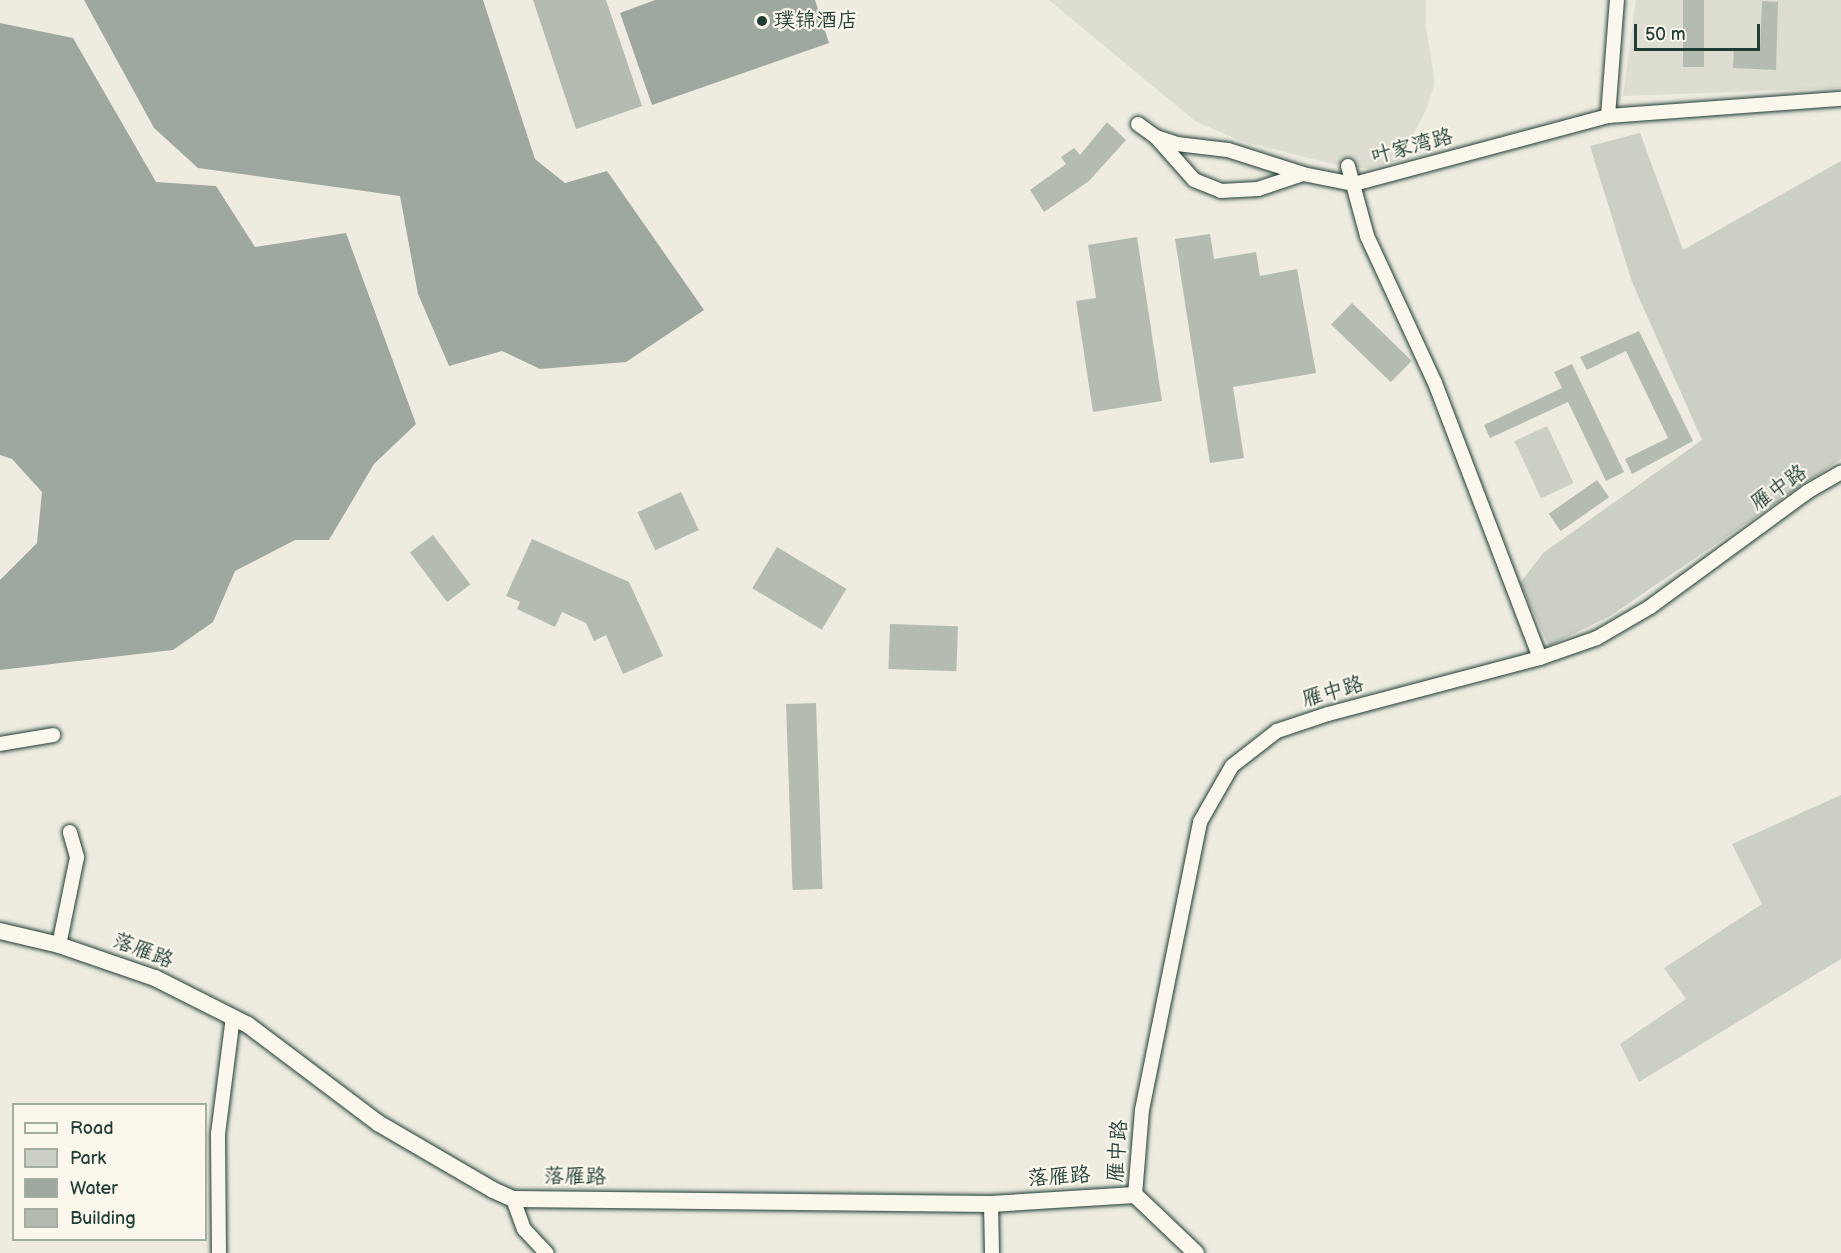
<!DOCTYPE html>
<html>
<head>
<meta charset="utf-8">
<style>
	body { margin:0 }
	#map { position:relative; width:1841px; height:1253px; overflow:hidden; background:#eeece1; font-family:"Balsamiq Sans","LXGW WenKai TC",sans-serif }
	div>[style] { position:absolute }
	.built>* { inset:0; background:#ddddd2 }
	.green>* { inset:0; background:#cbcfc4; transform-origin:0 0 }
	.water>* { inset:0; background:#9fa89f }
	.building>* { inset:0; background:#b4bbb0; transform-origin:0 0 }
	.roads { filter:drop-shadow(0 0 2px #1f3d34) drop-shadow(0 0 2px #1f3d34) }
	.minor>* { height:14px; margin:-7px; padding:0 7px; transform-origin:7px; border-radius:7px; background:#fbf7ec }
	.tertiary>* { height:16px; margin:-8px; padding:0 8px; transform-origin:8px; border-radius:8px; background:#fbf7ec }
	.dots>* { width:16px; height:16px; translate:-50% -50%; box-sizing:border-box; border:3px solid #fbf7ec; border-radius:50% }
	span { translate:-50% -50%; white-space:nowrap; text-align:center; line-height:1.15; -webkit-text-stroke:4.5px #fbf7ec; paint-order:stroke }
	.poi-label { font-size:21px; color:#1f3d34 }
	.left { translate:0 -50%; text-align:left }
	.street-label { font-size:21px; color:#1f3d34 }
	.legend { position:absolute; left:12px; top:1103px; width:195px; height:138px; box-sizing:border-box; background:#fbf7ec; border:2px solid #a3ada2; margin:0; padding:8px 10px; list-style:none; font-size:18px; color:#1f3d34 }
	.legend li { display:flex; align-items:center; gap:12px; height:30px }
	.legend b { width:30px; border:2px solid #a3ada2 }
	.scale { position:absolute; left:1634px; top:24px; width:126px; height:27px; box-sizing:border-box; border:3px solid #1f3d34; border-top:0; padding-left:8px; font-size:18px; line-height:21px; white-space:nowrap; color:#1f3d34; -webkit-text-stroke:4px #fbf7ec; paint-order:stroke }
</style>
</head>
<body>
<div id="map">
	<div class="built">
		<i style="clip-path:polygon(1049px 0,1426px 0,1426px 26px,1435px 82px,1426px 110px,1400px 160px,1369px 169px,1328px 163px,1241px 141px,1195px 121px)"></i>
		<i style="clip-path:polygon(1636px 0,1841px 0,1841px 88px,1623px 96px)"></i>
	</div>
	<div class="green">
		<i style="clip-path:polygon(1640px 133px,1683px 250px,1841px 161px,1841px 459px,1610px 616px,1549px 646px,1520px 583px,1543px 553px,1702px 440px,1632px 282px,1590px 146px)"></i>
		<i style="left:1547px;top:426px;width:63px;height:36px;rotate:65deg"></i>
		<i style="clip-path:polygon(1841px 795px,1841px 959px,1639px 1082px,1620px 1044px,1686px 999px,1664px 968px,1762px 904px,1732px 844px)"></i>
	</div>
	<div class="water">
		<i style="clip-path:polygon(84px 0,483px 0,535px 159px,565px 183px,607px 171px,704px 310px,626px 362px,540px 369px,502px 351px,449px 366px,418px 294px,400px 196px,198px 168px,154px 128px)"></i>
		<i style="clip-path:polygon(655px 0,815px 0,829px 43px,652px 105px,620px 13px)"></i>
		<i style="clip-path:polygon(0 23px,73px 38px,156px 182px,216px 186px,255px 247px,346px 233px,416px 424px,374px 464px,329px 540px,295px 540px,235px 571px,213px 622px,173px 650px,0 670px,0 580px,37px 543px,42px 492px,12px 459px,0 455px)"></i>
	</div>
	<div class="building">
		<i style="clip-path:polygon(533px 0,606px 0,642px 106px,576px 129px)"></i>
		<i style="left:1683px;top:0;width:21px;height:67px"></i>
		<i style="clip-path:polygon(1762px 1px,1778px 2px,1776px 70px,1733px 68px,1734px 48px,1760px 49px)"></i>
		<i style="clip-path:polygon(1107px 122px,1126px 140px,1089px 181px,1044px 212px,1030px 190px,1066px 164px,1061px 157px,1074px 148px,1080px 155px)"></i>
		<i style="clip-path:polygon(1210px 234px,1214px 259px,1256px 252px,1260px 276px,1297px 269px,1316px 373px,1233px 387px,1244px 458px,1210px 463px,1175px 239px)"></i>
		<i style="clip-path:polygon(1137px 237px,1162px 401px,1093px 412px,1076px 301px,1096px 298px,1088px 245px)"></i>
		<i style="left:1352px;top:303px;width:83px;height:30px;rotate:44deg"></i>
		<i style="clip-path:polygon(1639px 331px,1693px 441px,1632px 474px,1625px 459px,1668px 438px,1626px 351px,1587px 370px,1580px 357px)"></i>
		<i style="clip-path:polygon(1572px 364px,1624px 472px,1606px 481px,1568px 402px,1490px 438px,1484px 425px,1562px 388px,1554px 372px)"></i>
		<i style="left:1597px;top:480px;width:21px;height:59px;rotate:55deg"></i>
		<i style="left:681px;top:492px;width:42px;height:48px;rotate:65deg"></i>
		<i style="left:433px;top:535px;width:62px;height:29px;rotate:53deg"></i>
		<i style="clip-path:polygon(532px 539px,629px 582px,663px 656px,623px 674px,606px 635px,594px 641px,586px 623px,562px 612px,555px 627px,517px 609px,520px 602px,506px 596px)"></i>
		<i style="left:777px;top:547px;width:81px;height:48px;rotate:31deg"></i>
		<i style="left:890px;top:624px;width:68px;height:45px;rotate:2deg"></i>
		<i style="left:816px;top:703px;width:186px;height:30px;rotate:88deg"></i>
	</div>
	<div class="roads">
		<div class="minor">
			<i style="left:1608px;top:116px;width:116px;rotate:-85.6deg"></i>
			<i style="left:1138px;top:124px;width:22px;rotate:36deg"></i>
			<i style="left:1156px;top:137px;width:22px;rotate:18deg"></i>
			<i style="left:1177px;top:144px;width:51px;rotate:6.7deg"></i>
			<i style="left:1228px;top:150px;width:79px;rotate:17.7deg"></i>
			<i style="left:1303px;top:174px;width:52px;rotate:11.1deg"></i>
			<i style="left:1354px;top:184px;width:263px;rotate:-15deg"></i>
			<i style="left:1608px;top:116px;width:234px;rotate:-4.2deg"></i>
			<i style="left:1156px;top:137px;width:57px;rotate:48.5deg"></i>
			<i style="left:1194px;top:180px;width:29px;rotate:22deg"></i>
			<i style="left:1221px;top:191px;width:37px;rotate:-3deg"></i>
			<i style="left:1258px;top:189px;width:47px;rotate:-18.4deg"></i>
			<i style="left:1348px;top:166px;width:73px;rotate:74.8deg"></i>
			<i style="left:1367px;top:236px;width:162px;rotate:65.2deg"></i>
			<i style="left:1435px;top:383px;width:294px;rotate:69.1deg"></i>
			<i style="left:0;top:744px;width:54px;rotate:-9.6deg"></i>
			<i style="left:59px;top:945px;width:90px;rotate:-78.4deg"></i>
			<i style="left:77px;top:857px;width:26px;rotate:-106deg"></i>
			<i style="left:1135px;top:1195px;width:85px;rotate:-85.3deg"></i>
			<i style="left:1142px;top:1110px;width:294px;rotate:-78.6deg"></i>
			<i style="left:1200px;top:822px;width:64px;rotate:-60.3deg"></i>
			<i style="left:1232px;top:766px;width:57px;rotate:-37.9deg"></i>
			<i style="left:1277px;top:731px;width:54px;rotate:-18.4deg"></i>
			<i style="left:1328px;top:714px;width:219px;rotate:-14.8deg"></i>
			<i style="left:1540px;top:658px;width:60px;rotate:-19.3deg"></i>
			<i style="left:1597px;top:638px;width:61px;rotate:-30.3deg"></i>
			<i style="left:1650px;top:607px;width:195px;rotate:-36.2deg"></i>
			<i style="left:1807px;top:492px;width:39px;rotate:-30deg"></i>
			<i style="left:513px;top:1199px;width:32px;rotate:70deg"></i>
			<i style="left:524px;top:1229px;width:33px;rotate:47deg"></i>
			<i style="left:991px;top:1204px;width:49px;rotate:88.8deg"></i>
			<i style="left:219px;top:1253px;width:119px;rotate:-90.5deg"></i>
			<i style="left:218px;top:1134px;width:118px;rotate:-82.7deg"></i>
		</div>
		<div class="tertiary">
			<i style="left:0;top:931px;width:61px;rotate:13.3deg"></i>
			<i style="left:59px;top:945px;width:102px;rotate:19deg"></i>
			<i style="left:155px;top:978px;width:104px;rotate:26.8deg"></i>
			<i style="left:248px;top:1025px;width:163px;rotate:37deg"></i>
			<i style="left:378px;top:1123px;width:133px;rotate:30.2deg"></i>
			<i style="left:493px;top:1190px;width:22px;rotate:24deg"></i>
			<i style="left:513px;top:1199px;width:478px;rotate:0.6deg"></i>
			<i style="left:991px;top:1204px;width:144px;rotate:-3.6deg"></i>
			<i style="left:1135px;top:1195px;width:84px;rotate:43.6deg"></i>
		</div>
	</div>
	<div class="dots">
		<i style="left:762px;top:21px;background:#1f3d34"></i>
	</div>
	<div class="poi-label">
		<span class="left" style="left:774px;top:21px">璞锦酒店</span>
	</div>
	<div class="street-label">
		<span style="left:1412px;top:147px;rotate:-15deg">叶家湾路</span>
		<span style="left:1779px;top:488px;rotate:-35deg">雁中路</span>
		<span style="left:1333px;top:692px;rotate:-16deg">雁中路</span>
		<span style="left:143px;top:951px;rotate:21deg">落雁路</span>
		<span style="left:1118px;top:1151px;rotate:-86deg">雁中路</span>
		<span style="left:575px;top:1177px;rotate:1deg">落雁路</span>
		<span style="left:1059px;top:1177px;rotate:-4deg">落雁路</span>
	</div>
	<ul class="legend">
	<li><b style="height:8px;background:#fbf7ec"></b>Road</li>
	<li><b style="height:16px;background:#cbcfc4"></b>Park</li>
	<li><b style="height:16px;background:#9fa89f"></b>Water</li>
	<li><b style="height:16px;background:#b4bbb0"></b>Building</li>
	</ul>
	<div class="scale">50 m</div>
</div>
</body>
</html>
